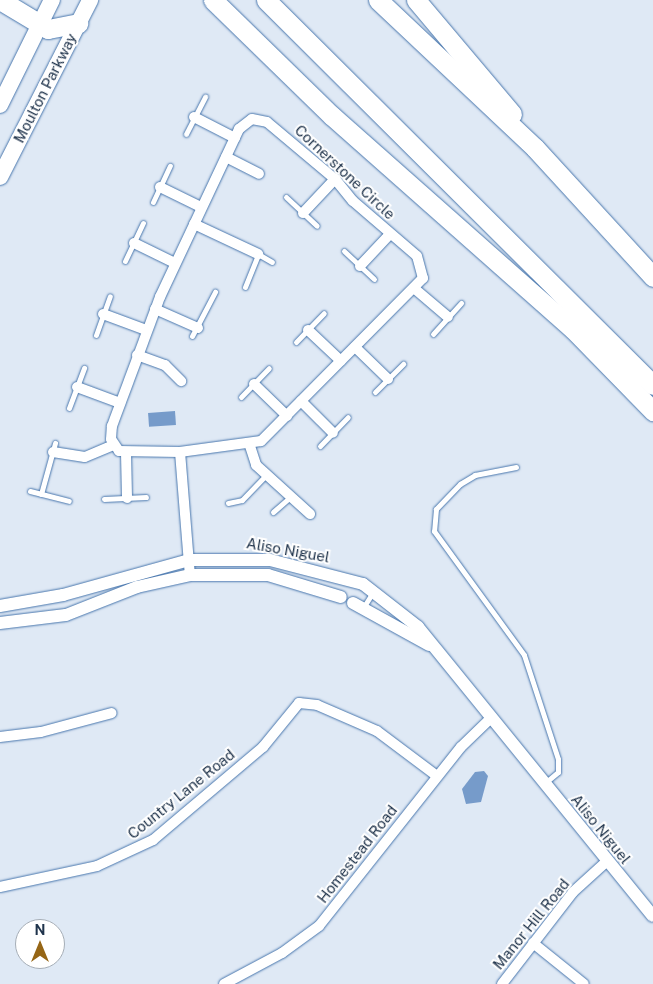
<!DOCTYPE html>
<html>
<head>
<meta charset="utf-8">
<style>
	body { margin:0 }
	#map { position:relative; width:653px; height:984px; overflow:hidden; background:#dfe9f5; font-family:"Public Sans",sans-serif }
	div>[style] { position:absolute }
	.water>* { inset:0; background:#769bca; transform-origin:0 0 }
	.roads { filter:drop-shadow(0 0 1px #4876ad) drop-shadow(0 0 1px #4876ad) }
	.service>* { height:5px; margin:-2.5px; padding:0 2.5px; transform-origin:2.5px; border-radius:2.5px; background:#fff }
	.minor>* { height:10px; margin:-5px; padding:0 5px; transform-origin:5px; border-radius:5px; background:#fff }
	.tertiary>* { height:12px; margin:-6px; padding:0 6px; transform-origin:6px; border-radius:6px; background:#fff }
	.primary>* { height:16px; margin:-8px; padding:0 8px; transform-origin:8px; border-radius:8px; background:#fff }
	.motorway>* { height:19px; margin:-9.5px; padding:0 9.5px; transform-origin:9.5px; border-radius:9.5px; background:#fff }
	span { translate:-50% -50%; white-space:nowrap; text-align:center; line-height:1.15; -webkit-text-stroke:4px #fff; paint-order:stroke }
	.street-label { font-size:15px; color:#20344c }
	.north { position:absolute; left:15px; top:919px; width:50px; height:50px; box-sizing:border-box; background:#fff; border:1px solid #a6aeb7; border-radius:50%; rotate:0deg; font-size:14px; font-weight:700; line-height:20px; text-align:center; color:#20344c }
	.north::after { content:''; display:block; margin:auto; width:18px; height:22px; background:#966616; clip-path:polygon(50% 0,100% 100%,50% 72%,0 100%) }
</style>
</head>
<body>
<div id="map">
	<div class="water">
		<i style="left:175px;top:411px;width:14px;height:27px;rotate:86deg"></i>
		<i style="clip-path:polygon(484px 771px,488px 776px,481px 802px,466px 804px,462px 789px,475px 772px)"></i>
	</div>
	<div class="roads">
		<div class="service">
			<i style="left:186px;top:134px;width:42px;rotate:-62.8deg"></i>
			<i style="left:286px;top:197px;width:42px;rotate:43.1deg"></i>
			<i style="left:153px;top:202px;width:40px;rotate:-65deg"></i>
			<i style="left:344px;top:251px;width:41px;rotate:43deg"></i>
			<i style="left:125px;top:261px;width:42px;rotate:-64.7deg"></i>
			<i style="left:245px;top:287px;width:35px;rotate:-68deg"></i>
			<i style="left:258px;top:254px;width:16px;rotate:30deg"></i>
			<i style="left:433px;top:334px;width:42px;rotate:-47.9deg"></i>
			<i style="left:96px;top:335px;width:41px;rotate:-70.3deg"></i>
			<i style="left:192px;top:336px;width:50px;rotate:-62.4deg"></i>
			<i style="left:296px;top:342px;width:40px;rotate:-46deg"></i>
			<i style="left:375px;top:392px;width:40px;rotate:-45deg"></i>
			<i style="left:241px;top:397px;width:40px;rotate:-46deg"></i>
			<i style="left:69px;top:408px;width:43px;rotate:-69.4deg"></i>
			<i style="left:320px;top:446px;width:40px;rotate:-46deg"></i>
			<i style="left:516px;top:467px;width:42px;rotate:169deg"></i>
			<i style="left:475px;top:475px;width:17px;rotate:149deg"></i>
			<i style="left:460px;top:484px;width:35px;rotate:134deg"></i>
			<i style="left:436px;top:509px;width:22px;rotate:95deg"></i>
			<i style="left:434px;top:531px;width:153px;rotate:54deg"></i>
			<i style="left:524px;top:655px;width:109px;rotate:71.9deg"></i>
			<i style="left:558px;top:759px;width:13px;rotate:90deg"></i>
			<i style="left:558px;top:772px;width:17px;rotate:140deg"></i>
			<i style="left:30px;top:491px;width:40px;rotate:14.4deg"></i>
			<i style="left:41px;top:494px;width:53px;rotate:-74.6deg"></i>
			<i style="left:104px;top:499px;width:42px;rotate:-2.7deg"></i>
			<i style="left:228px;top:503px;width:14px;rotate:-12deg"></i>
			<i style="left:242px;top:500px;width:35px;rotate:-46deg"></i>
			<i style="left:273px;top:512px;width:23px;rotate:-41deg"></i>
			<i style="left:363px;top:608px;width:19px;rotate:-58deg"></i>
		</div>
		<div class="minor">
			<i style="left:194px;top:117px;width:46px;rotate:27.1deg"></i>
			<i style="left:252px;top:119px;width:15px;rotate:11deg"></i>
			<i style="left:267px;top:122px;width:89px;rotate:40deg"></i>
			<i style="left:335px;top:179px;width:28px;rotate:51deg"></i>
			<i style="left:353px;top:201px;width:84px;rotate:40.7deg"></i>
			<i style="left:417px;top:256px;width:23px;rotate:75deg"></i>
			<i style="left:423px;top:278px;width:230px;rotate:134.8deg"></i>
			<i style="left:261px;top:441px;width:82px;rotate:172.3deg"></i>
			<i style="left:180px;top:452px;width:61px;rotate:-179.1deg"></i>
			<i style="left:119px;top:451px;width:14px;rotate:-124deg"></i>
			<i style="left:111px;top:439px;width:13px;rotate:-86deg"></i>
			<i style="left:112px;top:426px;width:138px;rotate:-69.6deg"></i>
			<i style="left:160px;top:297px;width:186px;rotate:-64.8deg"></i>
			<i style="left:239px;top:129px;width:16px;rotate:-38deg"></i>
			<i style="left:226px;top:157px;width:37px;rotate:27deg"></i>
			<i style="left:160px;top:187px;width:46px;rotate:26deg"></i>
			<i style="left:303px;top:213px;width:47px;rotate:-46.7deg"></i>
			<i style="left:194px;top:224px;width:71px;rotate:25.1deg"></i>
			<i style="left:134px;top:243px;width:46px;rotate:26deg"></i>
			<i style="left:360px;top:266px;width:44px;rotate:-46.8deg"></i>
			<i style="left:415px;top:289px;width:43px;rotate:40.3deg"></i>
			<i style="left:155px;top:309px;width:47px;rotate:23.8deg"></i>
			<i style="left:103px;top:314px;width:46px;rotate:20.4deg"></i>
			<i style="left:308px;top:330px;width:45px;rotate:43.2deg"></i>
			<i style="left:355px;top:347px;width:46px;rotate:44.1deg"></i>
			<i style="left:137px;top:355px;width:30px;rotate:20deg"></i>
			<i style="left:165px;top:365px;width:23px;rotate:45deg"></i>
			<i style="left:254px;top:384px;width:46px;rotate:44.1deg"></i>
			<i style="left:77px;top:387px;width:46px;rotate:20.4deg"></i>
			<i style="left:301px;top:401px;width:45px;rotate:45deg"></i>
			<i style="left:250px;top:446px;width:20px;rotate:72deg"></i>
			<i style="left:256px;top:465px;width:73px;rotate:42.2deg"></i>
			<i style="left:53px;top:452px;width:32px;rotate:9deg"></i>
			<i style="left:85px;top:457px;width:30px;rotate:-23deg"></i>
			<i style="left:180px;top:452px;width:123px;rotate:85.4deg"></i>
			<i style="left:126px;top:453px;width:45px;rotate:88.7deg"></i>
			<i style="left:0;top:737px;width:41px;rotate:-7deg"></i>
			<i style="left:41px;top:732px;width:73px;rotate:-15deg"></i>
			<i style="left:0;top:887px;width:99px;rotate:-12.2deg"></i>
			<i style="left:97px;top:866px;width:62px;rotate:-24.9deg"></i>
			<i style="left:153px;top:840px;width:144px;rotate:-40.2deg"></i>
			<i style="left:263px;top:747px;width:57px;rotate:-50.7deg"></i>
			<i style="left:299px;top:703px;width:18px;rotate:6deg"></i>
			<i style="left:317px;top:705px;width:65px;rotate:23.4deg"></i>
			<i style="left:377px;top:731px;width:75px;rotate:36.9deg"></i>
			<i style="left:533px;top:943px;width:65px;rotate:38.8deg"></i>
			<i style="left:224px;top:984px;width:66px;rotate:-28.1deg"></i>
			<i style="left:282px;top:953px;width:46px;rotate:-36.1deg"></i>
			<i style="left:319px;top:926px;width:228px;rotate:-51.6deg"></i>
			<i style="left:461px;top:747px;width:43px;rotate:-44.1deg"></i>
			<i style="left:502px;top:984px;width:116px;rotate:-52.3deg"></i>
			<i style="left:573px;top:892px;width:45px;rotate:-42.3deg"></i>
		</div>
		<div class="tertiary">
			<i style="left:353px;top:603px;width:87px;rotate:28.9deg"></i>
			<i style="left:0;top:606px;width:64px;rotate:-9.9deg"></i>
			<i style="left:63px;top:595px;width:131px;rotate:-15.5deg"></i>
			<i style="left:189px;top:560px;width:81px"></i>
			<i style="left:270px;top:560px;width:96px;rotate:14.5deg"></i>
			<i style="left:363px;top:584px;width:70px;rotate:38deg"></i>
			<i style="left:418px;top:627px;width:372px;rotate:50.9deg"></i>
			<i style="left:0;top:623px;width:66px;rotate:-6.9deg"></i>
			<i style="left:66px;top:615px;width:76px;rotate:-21.5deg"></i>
			<i style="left:137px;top:587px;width:54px;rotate:-12.8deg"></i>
			<i style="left:190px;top:575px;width:78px"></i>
			<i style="left:268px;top:575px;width:76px;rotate:16.8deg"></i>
		</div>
		<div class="primary">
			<i style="left:0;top:105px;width:117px;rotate:-63.7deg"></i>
			<i style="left:0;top:177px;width:199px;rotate:-63deg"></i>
		</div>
		<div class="motorway">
			<i style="left:0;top:0;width:56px;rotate:31.1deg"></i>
			<i style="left:48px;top:29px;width:31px;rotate:-11deg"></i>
			<i style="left:213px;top:0;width:166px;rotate:44.3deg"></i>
			<i style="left:332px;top:116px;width:322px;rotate:41.5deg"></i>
			<i style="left:573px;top:329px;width:115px;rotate:45.7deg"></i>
			<i style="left:266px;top:0;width:546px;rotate:44.85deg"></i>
			<i style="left:378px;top:0;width:216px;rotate:43.3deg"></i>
			<i style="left:535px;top:148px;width:175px;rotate:47.5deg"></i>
			<i style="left:416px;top:0;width:149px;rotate:49.9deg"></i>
		</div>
	</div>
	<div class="street-label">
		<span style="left:45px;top:88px;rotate:-63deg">Moulton Parkway</span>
		<span style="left:345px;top:172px;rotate:43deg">Cornerstone Circle</span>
		<span style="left:288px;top:550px;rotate:10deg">Aliso Niguel</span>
		<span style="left:181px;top:794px;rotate:-39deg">Country Lane Road</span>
		<span style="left:601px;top:829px;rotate:51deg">Aliso Niguel</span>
		<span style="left:357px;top:854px;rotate:-52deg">Homestead Road</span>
		<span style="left:531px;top:924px;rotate:-51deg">Manor Hill Road</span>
	</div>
	<div class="north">N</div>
</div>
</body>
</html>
